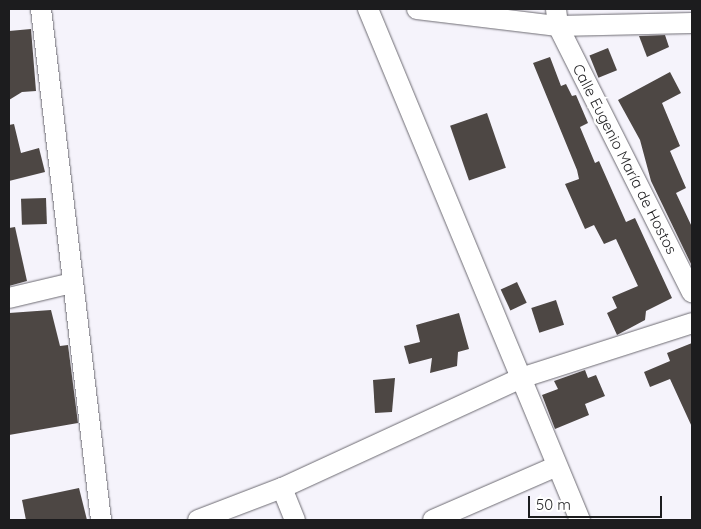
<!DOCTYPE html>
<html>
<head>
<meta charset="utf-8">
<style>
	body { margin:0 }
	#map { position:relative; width:701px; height:529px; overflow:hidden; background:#f5f3fb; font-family:Quicksand,sans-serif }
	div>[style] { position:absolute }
	.building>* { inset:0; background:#4d4744; transform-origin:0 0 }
	.roads { filter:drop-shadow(0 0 1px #6d6b72) drop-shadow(0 0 1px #6d6b72) }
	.minor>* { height:20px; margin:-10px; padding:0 10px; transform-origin:10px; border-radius:10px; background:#fff }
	span { translate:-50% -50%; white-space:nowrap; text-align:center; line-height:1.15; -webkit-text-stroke:5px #fff; paint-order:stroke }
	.street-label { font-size:15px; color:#1c1c1e }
	.frame { position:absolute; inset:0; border:10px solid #1c1c1e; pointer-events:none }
	.scale { position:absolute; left:528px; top:496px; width:134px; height:22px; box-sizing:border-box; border:2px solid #1c1c1e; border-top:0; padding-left:6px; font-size:15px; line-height:18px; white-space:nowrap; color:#1c1c1e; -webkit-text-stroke:4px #fff; paint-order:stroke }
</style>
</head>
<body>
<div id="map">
	<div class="building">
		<i style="clip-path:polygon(31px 29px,36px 91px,22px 92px,9px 100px,9px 31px)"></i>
		<i style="clip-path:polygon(665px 35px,669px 47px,647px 57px,639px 36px)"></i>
		<i style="left:608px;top:48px;width:24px;height:20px;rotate:68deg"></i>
		<i style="clip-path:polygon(550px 57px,561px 86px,566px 84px,572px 96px,576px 95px,588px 123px,580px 127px,595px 163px,599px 161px,626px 222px,635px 218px,672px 298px,646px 311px,645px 320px,617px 335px,607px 313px,617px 308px,612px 297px,638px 286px,616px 239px,604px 244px,594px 225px,585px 229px,565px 184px,579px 179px,577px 170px,533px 63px)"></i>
		<i style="clip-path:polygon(670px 72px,681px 93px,662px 103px,680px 146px,670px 151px,686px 188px,676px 193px,692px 227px,692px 266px,651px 181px,640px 140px,618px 100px)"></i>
		<i style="left:487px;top:113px;width:58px;height:39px;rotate:71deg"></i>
		<i style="clip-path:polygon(14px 124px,21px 153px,39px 148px,45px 172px,9px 181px,9px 125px)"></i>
		<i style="left:46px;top:198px;width:26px;height:25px;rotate:88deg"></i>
		<i style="clip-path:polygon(15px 227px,27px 281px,9px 286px,9px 228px)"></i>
		<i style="left:517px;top:282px;width:23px;height:18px;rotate:65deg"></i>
		<i style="left:556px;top:300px;width:26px;height:26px;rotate:72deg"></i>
		<i style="clip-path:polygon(51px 310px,60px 346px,68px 345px,78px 423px,9px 435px,9px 313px)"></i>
		<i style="clip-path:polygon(459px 313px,469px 349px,458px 352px,457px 366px,430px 373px,432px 358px,409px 364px,404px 346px,420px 342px,416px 325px)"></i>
		<i style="clip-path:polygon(692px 343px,692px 427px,670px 379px,650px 387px,644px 372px,670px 361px,667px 353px)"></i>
		<i style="clip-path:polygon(585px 370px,588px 378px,596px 375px,605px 396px,585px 404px,589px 415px,555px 429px,542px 395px,558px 389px,554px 381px)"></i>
		<i style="clip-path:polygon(395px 378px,392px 412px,375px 413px,373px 380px)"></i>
		<i style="clip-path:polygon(79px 488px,87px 520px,26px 520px,22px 500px)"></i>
	</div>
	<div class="roads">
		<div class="minor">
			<i style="left:41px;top:9px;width:515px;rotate:83.3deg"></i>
			<i style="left:368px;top:9px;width:553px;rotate:67.47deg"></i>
			<i style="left:417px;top:9px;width:142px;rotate:6.9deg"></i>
			<i style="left:558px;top:26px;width:134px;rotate:-1.3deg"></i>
			<i style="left:556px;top:9px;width:17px;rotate:83deg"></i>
			<i style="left:558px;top:26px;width:298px;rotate:63.3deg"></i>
			<i style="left:9px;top:298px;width:65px;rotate:-13.4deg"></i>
			<i style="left:282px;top:488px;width:35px;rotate:68deg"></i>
			<i style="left:198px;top:520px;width:90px;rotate:-20.9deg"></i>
			<i style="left:282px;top:488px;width:263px;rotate:-24.7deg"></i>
			<i style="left:521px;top:378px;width:180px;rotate:-17.8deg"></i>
			<i style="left:433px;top:520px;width:135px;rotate:-23.5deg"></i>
		</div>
	</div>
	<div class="street-label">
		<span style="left:625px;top:159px;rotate:63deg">Calle Eugenio María de Hostos</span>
	</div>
	<div class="frame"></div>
	<div class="scale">50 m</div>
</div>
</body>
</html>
